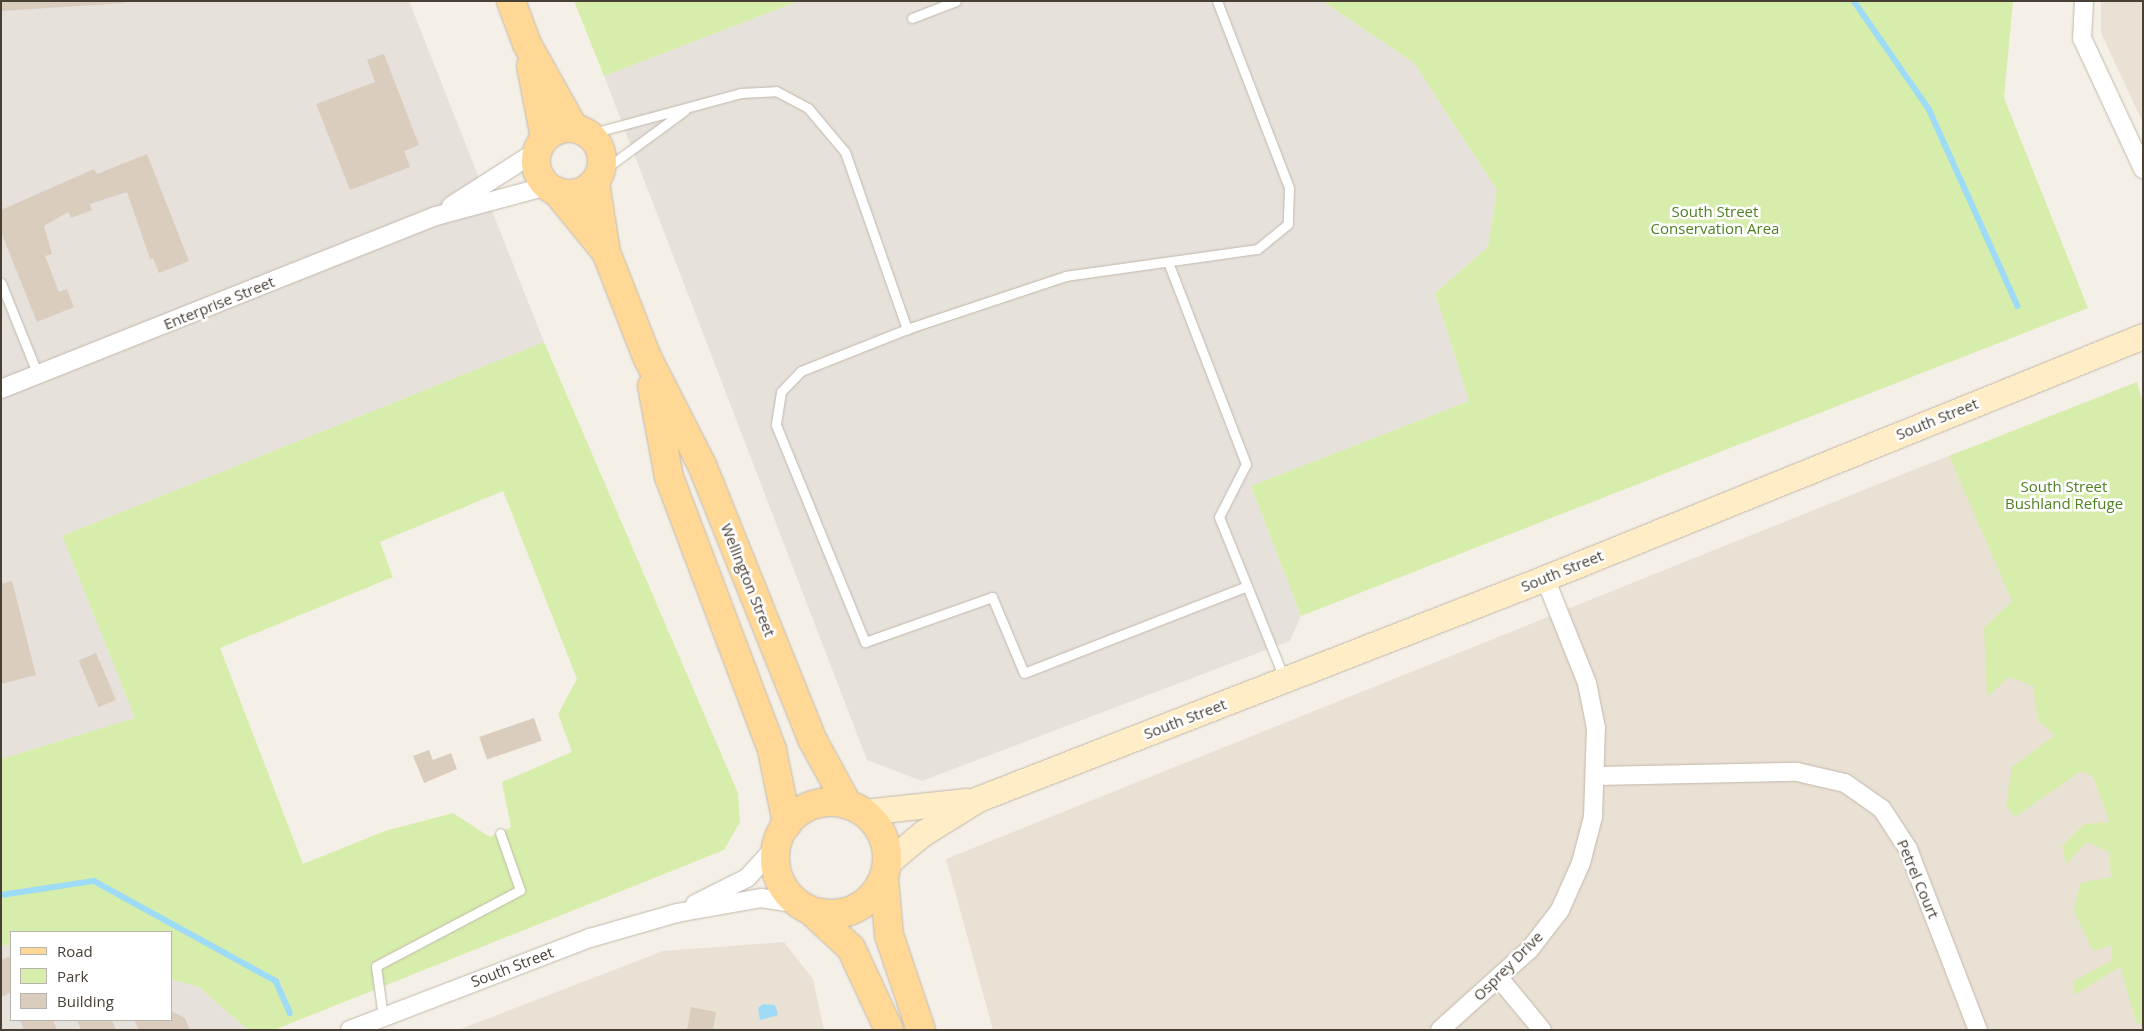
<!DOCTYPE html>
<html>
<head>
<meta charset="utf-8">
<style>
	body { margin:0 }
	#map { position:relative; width:2144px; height:1031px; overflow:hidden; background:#f5f0e7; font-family:"Open Sans",sans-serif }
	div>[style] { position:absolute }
	.residential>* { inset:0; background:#eae1d5 }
	.industrial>* { inset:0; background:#e7e1dc }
	.green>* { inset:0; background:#d6edac }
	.water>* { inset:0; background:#9edbf7 }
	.stream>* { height:5.5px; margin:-2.75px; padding:0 2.75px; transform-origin:2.75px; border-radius:2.75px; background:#9edbf7 }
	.building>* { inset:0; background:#dbcdbe; transform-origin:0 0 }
	.roads { filter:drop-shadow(0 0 1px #c2b7a9) drop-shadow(0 0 1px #c2b7a9) }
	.lane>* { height:9px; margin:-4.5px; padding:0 4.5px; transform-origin:4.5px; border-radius:4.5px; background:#fff }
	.street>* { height:18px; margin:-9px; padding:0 9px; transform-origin:9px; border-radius:9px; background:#fff }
	.secondary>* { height:25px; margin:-12.5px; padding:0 12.5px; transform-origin:12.5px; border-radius:12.5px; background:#ffedc7 }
	.primary>* { height:28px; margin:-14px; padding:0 14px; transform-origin:14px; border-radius:14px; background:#ffd896 }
	.primary>.ring { margin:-14px; padding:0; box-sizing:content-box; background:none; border:28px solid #ffd896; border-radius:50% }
	span { translate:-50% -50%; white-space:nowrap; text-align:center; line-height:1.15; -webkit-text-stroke:5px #fff; paint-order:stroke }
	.park-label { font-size:15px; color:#4f8122 }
	.street-label { font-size:15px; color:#494035 }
	.frame { position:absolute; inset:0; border:2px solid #494035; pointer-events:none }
	.legend { position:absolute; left:10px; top:931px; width:162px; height:90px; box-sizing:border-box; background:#fff; border:1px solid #b6b3ae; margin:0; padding:6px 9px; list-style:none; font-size:15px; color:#494035 }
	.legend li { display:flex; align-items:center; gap:10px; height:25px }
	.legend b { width:25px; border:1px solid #b6b3ae }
</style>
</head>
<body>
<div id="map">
	<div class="residential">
		<i style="clip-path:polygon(2101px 1px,2143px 1px,2143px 123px,2101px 33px)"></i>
		<i style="clip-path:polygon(1963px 450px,2143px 903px,2143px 1030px,993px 1030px,946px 859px)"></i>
		<i style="clip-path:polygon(784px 942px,813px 979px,824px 1030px,458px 1030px,663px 951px)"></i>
	</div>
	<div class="industrial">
		<i style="clip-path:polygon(1px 1px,409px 1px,544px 342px,62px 536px,135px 718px,1px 759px)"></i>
		<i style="clip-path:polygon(799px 1px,1322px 1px,1414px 63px,1497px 190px,1488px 247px,1435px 293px,1469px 401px,1251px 486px,1301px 616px,1290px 641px,922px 781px,867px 760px,604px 76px)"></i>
		<i style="clip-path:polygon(11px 945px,11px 1020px,171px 1020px,171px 979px,199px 987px,248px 1030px,1px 1030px,1px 946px)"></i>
	</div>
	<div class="green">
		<i style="clip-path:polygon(574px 1px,799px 1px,604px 76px)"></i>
		<i style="clip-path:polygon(1322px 1px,2013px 1px,2004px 98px,2088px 308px,1301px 616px,1251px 486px,1469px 401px,1435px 293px,1488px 247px,1497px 190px,1414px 63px)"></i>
		<i style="clip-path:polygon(evenodd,544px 342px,738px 793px,740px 822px,724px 850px,274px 1030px,248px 1030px,199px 987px,171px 979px,171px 932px,11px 932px,11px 945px,1px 946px,1px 759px,135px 718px,62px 536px,544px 342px,503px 491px,577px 679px,558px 714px,572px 752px,502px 782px,511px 827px,490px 837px,453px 813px,385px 831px,303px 864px,220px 648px,393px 577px,380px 542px,503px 491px)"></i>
		<i style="clip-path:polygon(2137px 382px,2143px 403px,2143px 1026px,2136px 1021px,2120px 967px,2074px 995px,2073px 981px,2111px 961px,2112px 945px,2093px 951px,2074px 912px,2080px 883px,2111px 877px,2109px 852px,2087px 842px,2066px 864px,2062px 846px,2084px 824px,2110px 822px,2093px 777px,2081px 771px,2015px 817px,2006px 806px,2012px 767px,2055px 735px,2038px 721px,2033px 686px,2009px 677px,1987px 697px,1984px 628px,2012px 601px,1949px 456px)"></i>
	</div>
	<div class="water">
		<i style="clip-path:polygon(763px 1004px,775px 1005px,778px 1015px,760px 1020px,758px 1008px)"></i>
	</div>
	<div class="stream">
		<i style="left:1854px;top:1px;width:131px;rotate:55.2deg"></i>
		<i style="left:1929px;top:109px;width:216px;rotate:65.7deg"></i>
		<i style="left:1px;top:895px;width:94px;rotate:-8.6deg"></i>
		<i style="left:94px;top:881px;width:208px;rotate:28.8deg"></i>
		<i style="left:276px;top:981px;width:35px;rotate:66deg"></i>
	</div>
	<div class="building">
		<i style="clip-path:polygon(1px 1px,125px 1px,125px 3px,1px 11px)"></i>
		<i style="clip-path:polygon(384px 54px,419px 145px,404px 151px,410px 167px,350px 190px,316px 104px,375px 82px,367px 60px)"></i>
		<i style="clip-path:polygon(147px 154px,189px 261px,159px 273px,153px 258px,150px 259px,127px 192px,90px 204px,92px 210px,71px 218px,68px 212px,44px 226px,52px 254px,45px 256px,59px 292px,67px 289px,74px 307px,37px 322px,1px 232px,1px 210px,94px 169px,97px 174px)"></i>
		<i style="clip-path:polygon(12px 581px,36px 675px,1px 684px,1px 584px)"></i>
		<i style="left:96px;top:653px;width:51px;height:19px;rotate:67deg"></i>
		<i style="left:534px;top:718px;width:24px;height:58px;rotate:71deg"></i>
		<i style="clip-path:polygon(429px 750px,433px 760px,451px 753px,457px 769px,424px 783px,413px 756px)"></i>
		<i style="clip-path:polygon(11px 956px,11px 997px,10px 993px,1px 997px,1px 960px)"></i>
		<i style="clip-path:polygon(691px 1007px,716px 1012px,713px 1030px,687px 1030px)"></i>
		<i style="clip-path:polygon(171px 1011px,185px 1018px,190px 1030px,139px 1030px,134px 1020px,171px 1020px)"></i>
		<i style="clip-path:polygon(20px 1020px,53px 1020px,57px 1030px,24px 1030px)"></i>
		<i style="clip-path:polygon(77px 1020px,112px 1020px,116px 1030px,81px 1030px)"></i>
	</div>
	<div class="roads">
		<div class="lane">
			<i style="left:1217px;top:1px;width:200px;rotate:68.9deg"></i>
			<i style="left:1289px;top:188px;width:36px;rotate:92deg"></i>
			<i style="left:1288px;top:224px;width:40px;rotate:141deg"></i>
			<i style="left:1257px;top:249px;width:193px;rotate:172deg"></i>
			<i style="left:1066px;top:276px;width:168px;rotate:161.6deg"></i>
			<i style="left:907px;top:329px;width:114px;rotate:158.4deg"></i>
			<i style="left:801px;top:371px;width:29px;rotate:134deg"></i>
			<i style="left:781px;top:392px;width:33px;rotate:99deg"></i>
			<i style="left:776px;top:425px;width:235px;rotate:67.7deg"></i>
			<i style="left:865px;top:642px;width:135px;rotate:-19.5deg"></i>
			<i style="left:992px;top:597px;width:82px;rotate:67.2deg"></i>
			<i style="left:1024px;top:673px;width:239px;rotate:-21.3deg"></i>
			<i style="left:1247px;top:586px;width:99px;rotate:68.1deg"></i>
			<i style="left:912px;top:18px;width:47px;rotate:-21.1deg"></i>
			<i style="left:589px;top:134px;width:157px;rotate:-15.1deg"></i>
			<i style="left:741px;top:93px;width:35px;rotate:-3deg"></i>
			<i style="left:776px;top:91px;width:36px;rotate:28deg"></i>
			<i style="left:808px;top:108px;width:57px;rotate:49.9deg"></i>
			<i style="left:845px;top:152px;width:188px;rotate:70.7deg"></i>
			<i style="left:601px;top:172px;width:104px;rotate:-36.4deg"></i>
			<i style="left:1168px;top:262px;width:217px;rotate:68.9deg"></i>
			<i style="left:1246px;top:464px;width:59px;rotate:117deg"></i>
			<i style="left:1219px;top:517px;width:74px;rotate:67.9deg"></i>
			<i style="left:1px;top:283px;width:99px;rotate:68.1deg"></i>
			<i style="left:383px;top:1017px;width:51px;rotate:-97.8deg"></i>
			<i style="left:376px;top:966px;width:163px;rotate:-27.8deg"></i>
			<i style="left:520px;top:890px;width:60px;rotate:-109.3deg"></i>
		</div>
		<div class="street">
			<i style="left:2084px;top:1px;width:37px;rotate:93deg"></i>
			<i style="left:2082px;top:38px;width:145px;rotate:65deg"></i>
			<i style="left:451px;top:206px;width:102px;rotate:-32.6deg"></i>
			<i style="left:1px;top:389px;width:468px;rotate:-21.7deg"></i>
			<i style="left:436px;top:216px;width:115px;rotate:-15.1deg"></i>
			<i style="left:1598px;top:776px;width:199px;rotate:-1.2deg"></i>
			<i style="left:1797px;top:772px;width:49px;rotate:12.9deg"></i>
			<i style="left:1845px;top:783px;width:45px;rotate:35.1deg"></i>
			<i style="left:1882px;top:809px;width:48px;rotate:57deg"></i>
			<i style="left:1908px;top:849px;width:194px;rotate:68.9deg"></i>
			<i style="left:695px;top:904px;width:58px;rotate:-26.6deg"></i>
			<i style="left:747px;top:878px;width:45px;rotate:-47.7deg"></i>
			<i style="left:1499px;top:978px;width:67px;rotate:50.4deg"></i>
			<i style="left:350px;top:1030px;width:257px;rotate:-21deg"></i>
			<i style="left:590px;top:938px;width:91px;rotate:-16deg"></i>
			<i style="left:677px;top:913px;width:85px;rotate:-10.1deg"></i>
			<i style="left:761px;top:898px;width:38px;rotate:9deg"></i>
			<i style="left:1440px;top:1030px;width:121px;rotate:-42deg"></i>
			<i style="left:1530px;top:949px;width:49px;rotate:-52.4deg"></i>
			<i style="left:1560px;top:910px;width:51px;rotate:-65.9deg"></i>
			<i style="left:1581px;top:863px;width:48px;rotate:-75.4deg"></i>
			<i style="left:1593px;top:817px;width:89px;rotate:-88.1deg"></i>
			<i style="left:1596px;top:728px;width:46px;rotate:-101.3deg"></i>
			<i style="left:1587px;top:683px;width:113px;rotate:-111.8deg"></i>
		</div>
		<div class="secondary">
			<i style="left:864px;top:812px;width:103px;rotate:-6.2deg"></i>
			<i style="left:887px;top:863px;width:47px;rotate:-39.8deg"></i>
			<i style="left:923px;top:833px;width:65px;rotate:-31.7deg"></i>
			<i style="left:978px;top:799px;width:609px;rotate:-21.29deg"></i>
			<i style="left:1545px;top:578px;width:645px;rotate:-22.03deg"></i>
		</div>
		<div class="primary">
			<i style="left:511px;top:1px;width:46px;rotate:69.6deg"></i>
			<i style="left:527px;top:44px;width:96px;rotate:60.8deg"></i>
			<i style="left:531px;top:66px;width:73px;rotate:79deg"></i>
			<i class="ring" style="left:536px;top:128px;width:38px;height:38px"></i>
			<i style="left:595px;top:182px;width:71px;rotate:81.1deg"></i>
			<i style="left:606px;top:252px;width:113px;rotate:68.7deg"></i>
			<i style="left:647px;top:357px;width:121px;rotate:63deg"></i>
			<i style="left:702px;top:465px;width:295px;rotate:68.1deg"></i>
			<i style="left:812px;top:739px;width:75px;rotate:61.4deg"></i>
			<i style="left:556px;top:191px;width:77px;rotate:50.8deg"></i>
			<i style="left:652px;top:386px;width:93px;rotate:79.4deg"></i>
			<i style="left:669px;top:477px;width:292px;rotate:69.3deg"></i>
			<i style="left:772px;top:750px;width:76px;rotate:78.5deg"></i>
			<i class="ring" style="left:775px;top:802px;width:84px;height:84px"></i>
			<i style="left:884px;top:879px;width:56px;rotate:84.9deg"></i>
			<i style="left:889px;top:935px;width:100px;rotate:71.4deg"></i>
			<i style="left:811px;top:911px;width:54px;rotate:42.8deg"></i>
			<i style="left:851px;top:948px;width:90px;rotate:65.1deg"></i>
		</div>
	</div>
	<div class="park-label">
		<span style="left:1715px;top:220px">South Street<br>Conservation Area</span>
		<span style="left:2064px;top:495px">South Street<br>Bushland Refuge</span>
	</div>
	<div class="street-label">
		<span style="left:219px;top:303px;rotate:-22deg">Enterprise Street</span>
		<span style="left:1937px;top:419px;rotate:-22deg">South Street</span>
		<span style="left:1562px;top:571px;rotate:-22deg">South Street</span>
		<span style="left:748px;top:580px;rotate:68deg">Wellington Street</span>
		<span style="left:1185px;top:719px;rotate:-21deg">South Street</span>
		<span style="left:1918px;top:879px;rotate:67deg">Petrel Court</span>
		<span style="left:1508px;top:966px;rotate:-45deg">Osprey Drive</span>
		<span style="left:512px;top:967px;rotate:-21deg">South Street</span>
	</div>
	<div class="frame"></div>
	<ul class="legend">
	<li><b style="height:6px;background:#ffd896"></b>Road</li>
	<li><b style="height:14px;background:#d6edac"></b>Park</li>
	<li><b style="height:14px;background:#dbcdbe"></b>Building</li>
	</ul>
</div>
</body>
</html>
